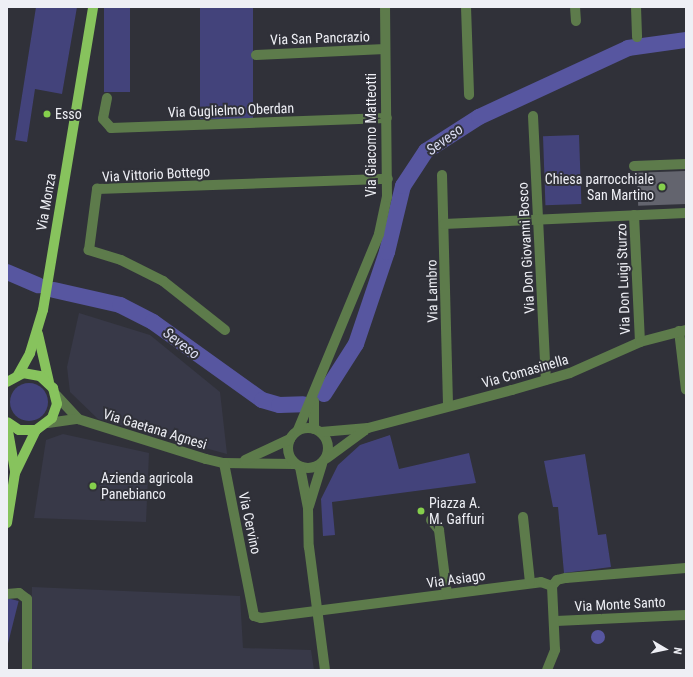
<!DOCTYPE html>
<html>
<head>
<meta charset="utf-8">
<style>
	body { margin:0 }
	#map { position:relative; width:693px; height:677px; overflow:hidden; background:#303139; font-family:"Roboto Condensed",sans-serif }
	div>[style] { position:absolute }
	.built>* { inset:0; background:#383948 }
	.green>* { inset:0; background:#43437b; transform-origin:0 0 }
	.round { border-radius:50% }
	.water>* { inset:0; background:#5756a0 }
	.river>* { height:16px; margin:-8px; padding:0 8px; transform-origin:8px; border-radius:8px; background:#5756a0 }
	.building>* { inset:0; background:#63646e; transform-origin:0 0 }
	.minor>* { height:10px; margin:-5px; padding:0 5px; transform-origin:5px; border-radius:5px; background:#5d7b4b }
	.minor>.ring { margin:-5px; padding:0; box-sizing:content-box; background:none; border:10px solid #5d7b4b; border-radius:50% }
	.major>* { height:10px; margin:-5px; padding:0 5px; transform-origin:5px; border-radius:5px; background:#87c35d }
	.dots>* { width:11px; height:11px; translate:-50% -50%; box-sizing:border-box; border:2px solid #303139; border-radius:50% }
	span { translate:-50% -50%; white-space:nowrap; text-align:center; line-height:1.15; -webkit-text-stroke:4px #303139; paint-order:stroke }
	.street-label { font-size:14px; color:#eeeff5 }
	.poi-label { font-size:14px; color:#eeeff5 }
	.left { translate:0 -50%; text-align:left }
	.right { translate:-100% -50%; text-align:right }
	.water-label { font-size:15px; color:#dbddf2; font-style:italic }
	.frame { position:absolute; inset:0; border:8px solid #eeeff5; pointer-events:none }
	.north { position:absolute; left:645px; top:629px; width:40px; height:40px; -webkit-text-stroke:3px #303139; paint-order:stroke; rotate:99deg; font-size:11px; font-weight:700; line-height:16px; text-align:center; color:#eeeff5 }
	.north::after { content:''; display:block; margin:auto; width:14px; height:18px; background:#eeeff5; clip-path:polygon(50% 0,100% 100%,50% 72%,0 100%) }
</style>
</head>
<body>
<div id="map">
	<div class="built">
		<i style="clip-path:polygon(79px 313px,150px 335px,220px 392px,227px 454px,98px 419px,70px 392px,67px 367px)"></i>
		<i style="clip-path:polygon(63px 434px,149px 453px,146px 522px,34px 518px,46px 440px)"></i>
		<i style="clip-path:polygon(32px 587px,240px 596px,243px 648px,311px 650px,314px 670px,30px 670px)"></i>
	</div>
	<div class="green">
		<i style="clip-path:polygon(36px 7px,77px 7px,62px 94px,35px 89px,27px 142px,15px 140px)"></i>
		<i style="left:104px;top:7px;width:26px;height:85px"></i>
		<i style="left:200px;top:7px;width:53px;height:112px"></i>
		<i style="left:579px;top:135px;width:69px;height:36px;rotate:88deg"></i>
		<i class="round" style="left:10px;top:383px;width:38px;height:38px"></i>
		<i style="clip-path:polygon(390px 435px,399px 469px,469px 453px,476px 483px,332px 502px,335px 535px,323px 536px,321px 499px,338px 465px,360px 445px)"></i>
		<i style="clip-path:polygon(585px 454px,598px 535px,606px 534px,611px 567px,564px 573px,558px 507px,553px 507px,544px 461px)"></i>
		<i style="left:7px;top:598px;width:12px;height:72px;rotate:14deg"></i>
	</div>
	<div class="water">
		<i class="round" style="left:591px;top:630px;width:14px;height:14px"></i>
	</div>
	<div class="river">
		<i style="left:7px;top:272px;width:34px;rotate:23deg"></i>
		<i style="left:54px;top:290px;width:68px;rotate:12.8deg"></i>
		<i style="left:120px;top:305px;width:37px;rotate:27deg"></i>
		<i style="left:153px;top:322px;width:134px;rotate:35.6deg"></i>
		<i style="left:262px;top:400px;width:18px;rotate:16deg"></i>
		<i style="left:279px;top:405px;width:24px;rotate:-2deg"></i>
		<i style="left:324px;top:394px;width:59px;rotate:-57.4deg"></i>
		<i style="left:356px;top:344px;width:97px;rotate:-71.4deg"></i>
		<i style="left:387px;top:252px;width:68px;rotate:-76.4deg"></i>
		<i style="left:403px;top:186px;width:42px;rotate:-56.7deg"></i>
		<i style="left:426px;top:151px;width:63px;rotate:-32.7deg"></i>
		<i style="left:479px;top:117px;width:164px;rotate:-24.8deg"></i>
		<i style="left:628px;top:48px;width:59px;rotate:-7.9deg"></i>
	</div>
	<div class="building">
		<i style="left:685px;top:171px;width:33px;height:48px;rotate:88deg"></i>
	</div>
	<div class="minor">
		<i style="left:466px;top:7px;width:88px;rotate:88deg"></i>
		<i style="left:575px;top:7px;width:14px;rotate:86deg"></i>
		<i style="left:636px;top:7px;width:30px;rotate:88deg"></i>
		<i style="left:256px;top:55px;width:129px;rotate:-2.7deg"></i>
		<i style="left:107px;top:98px;width:21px;rotate:101deg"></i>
		<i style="left:103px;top:119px;width:12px;rotate:48deg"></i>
		<i style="left:111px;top:128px;width:276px;rotate:-2.1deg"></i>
		<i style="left:533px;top:116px;width:264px;rotate:87.2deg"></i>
		<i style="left:634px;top:166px;width:52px;rotate:-2.2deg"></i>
		<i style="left:442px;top:175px;width:231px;rotate:88.5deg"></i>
		<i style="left:634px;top:215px;width:127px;rotate:87.3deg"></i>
		<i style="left:444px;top:224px;width:242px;rotate:-2.6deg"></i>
		<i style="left:225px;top:330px;width:79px;rotate:-141.7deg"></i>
		<i style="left:163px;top:281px;width:47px;rotate:-153.4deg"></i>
		<i style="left:121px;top:260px;width:34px;rotate:-163deg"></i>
		<i style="left:89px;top:250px;width:62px;rotate:-82.5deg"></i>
		<i style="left:97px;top:189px;width:291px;rotate:-2deg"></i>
		<i style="left:679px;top:331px;width:59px;rotate:83.2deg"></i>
		<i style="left:56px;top:395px;width:33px;rotate:47deg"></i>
		<i style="left:78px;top:419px;width:134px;rotate:17.4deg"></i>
		<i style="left:206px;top:459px;width:18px;rotate:13deg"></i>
		<i style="left:224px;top:463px;width:70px;rotate:0.8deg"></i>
		<i style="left:48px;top:423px;width:30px;rotate:-8deg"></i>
		<i class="ring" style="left:288px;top:428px;width:30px;height:30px"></i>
		<i style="left:314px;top:429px;width:28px;rotate:-90deg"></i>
		<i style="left:298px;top:430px;width:212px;rotate:-67.5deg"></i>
		<i style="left:379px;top:234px;width:38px;rotate:-78deg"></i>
		<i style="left:387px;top:197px;width:190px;rotate:-90.6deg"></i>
		<i style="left:321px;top:432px;width:47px;rotate:-4.9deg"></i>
		<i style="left:368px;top:428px;width:149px;rotate:-14.8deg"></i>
		<i style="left:512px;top:390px;width:60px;rotate:-16.3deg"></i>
		<i style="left:570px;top:373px;width:77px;rotate:-23.9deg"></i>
		<i style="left:640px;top:342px;width:48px;rotate:-14.6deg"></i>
		<i style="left:327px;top:458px;width:47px;rotate:-36.4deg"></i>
		<i style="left:245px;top:460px;width:50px;rotate:-25deg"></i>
		<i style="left:224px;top:463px;width:156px;rotate:78.9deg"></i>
		<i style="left:254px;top:616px;width:7px;rotate:16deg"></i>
		<i style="left:261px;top:618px;width:282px;rotate:-7.3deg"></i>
		<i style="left:541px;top:582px;width:12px;rotate:20deg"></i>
		<i style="left:300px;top:467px;width:42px;rotate:79deg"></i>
		<i style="left:308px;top:508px;width:39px;rotate:89deg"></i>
		<i style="left:309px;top:547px;width:124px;rotate:82.6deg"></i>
		<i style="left:309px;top:506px;width:44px;rotate:-72.8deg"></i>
		<i style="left:523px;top:517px;width:66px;rotate:83.9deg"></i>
		<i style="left:431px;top:520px;width:13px;rotate:51deg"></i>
		<i style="left:439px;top:530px;width:64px;rotate:82.9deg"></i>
		<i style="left:552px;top:586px;width:8px;rotate:-50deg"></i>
		<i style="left:557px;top:580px;width:9px;rotate:-13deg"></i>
		<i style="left:566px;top:578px;width:120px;rotate:-4.8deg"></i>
		<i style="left:7px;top:594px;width:12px;rotate:-5deg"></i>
		<i style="left:19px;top:593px;width:10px;rotate:37deg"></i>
		<i style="left:27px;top:599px;width:71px;rotate:90deg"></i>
		<i style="left:556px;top:621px;width:130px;rotate:-2.6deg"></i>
		<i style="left:547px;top:670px;width:22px;rotate:-68deg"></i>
		<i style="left:555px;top:650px;width:64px;rotate:-92.7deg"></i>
	</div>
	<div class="major">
		<i style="left:38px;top:334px;width:49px;rotate:77.1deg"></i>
		<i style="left:18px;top:375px;width:25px;rotate:-61deg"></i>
		<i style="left:30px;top:353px;width:45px;rotate:-73.2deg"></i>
		<i style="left:43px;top:310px;width:307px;rotate:-80.6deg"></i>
		<i style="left:7px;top:382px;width:18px;rotate:-29deg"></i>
		<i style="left:23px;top:373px;width:17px;rotate:10deg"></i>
		<i style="left:40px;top:376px;width:18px;rotate:43deg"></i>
		<i style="left:53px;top:388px;width:16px;rotate:76deg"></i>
		<i style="left:57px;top:404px;width:15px;rotate:110deg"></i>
		<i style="left:52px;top:418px;width:20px;rotate:143deg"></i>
		<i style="left:36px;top:430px;width:17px;rotate:180deg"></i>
		<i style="left:19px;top:430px;width:14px;rotate:-146deg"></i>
		<i style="left:7px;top:425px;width:47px;rotate:80.1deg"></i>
		<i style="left:7px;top:523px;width:51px;rotate:-80.9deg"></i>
		<i style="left:15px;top:473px;width:48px;rotate:-64deg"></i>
	</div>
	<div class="dots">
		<i style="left:47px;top:114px;background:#85cf4c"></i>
		<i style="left:662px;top:187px;background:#85cf4c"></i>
		<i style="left:93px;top:486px;background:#85cf4c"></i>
		<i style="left:421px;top:511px;background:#85cf4c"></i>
	</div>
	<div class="street-label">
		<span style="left:320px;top:38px;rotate:-2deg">Via San Pancrazio</span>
		<span style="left:231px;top:110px;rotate:-2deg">Via Guglielmo Oberdan</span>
		<span style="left:371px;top:135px;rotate:-90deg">Via Giacomo Matteotti</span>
		<span style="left:156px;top:174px;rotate:-3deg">Via Vittorio Bottego</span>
		<span style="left:46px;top:202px;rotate:-80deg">Via Monza</span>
		<span style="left:526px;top:248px;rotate:-93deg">Via Don Giovanni Bosco</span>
		<span style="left:623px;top:279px;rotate:-92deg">Via Don Luigi Sturzo</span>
		<span style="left:432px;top:291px;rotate:-91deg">Via Lambro</span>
		<span style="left:525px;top:371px;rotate:-16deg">Via Comasinella</span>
		<span style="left:155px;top:429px;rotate:17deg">Via Gaetana Agnesi</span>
		<span style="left:250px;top:523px;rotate:78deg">Via Cervino</span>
		<span style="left:456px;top:579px;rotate:-8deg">Via Asiago</span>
		<span style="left:620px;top:604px;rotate:-3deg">Via Monte Santo</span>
	</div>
	<div class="poi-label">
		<span class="left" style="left:55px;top:114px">Esso</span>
		<span class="right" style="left:654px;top:187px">Chiesa parrocchiale<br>San Martino</span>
		<span class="left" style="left:101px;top:486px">Azienda agricola<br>Panebianco</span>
		<span class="left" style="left:429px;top:511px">Piazza A.<br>M. Gaffuri</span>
	</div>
	<div class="water-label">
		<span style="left:445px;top:140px;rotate:-36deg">Seveso</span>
		<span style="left:181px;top:344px;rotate:37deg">Seveso</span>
	</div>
	<div class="frame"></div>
	<div class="north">N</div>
</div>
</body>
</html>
